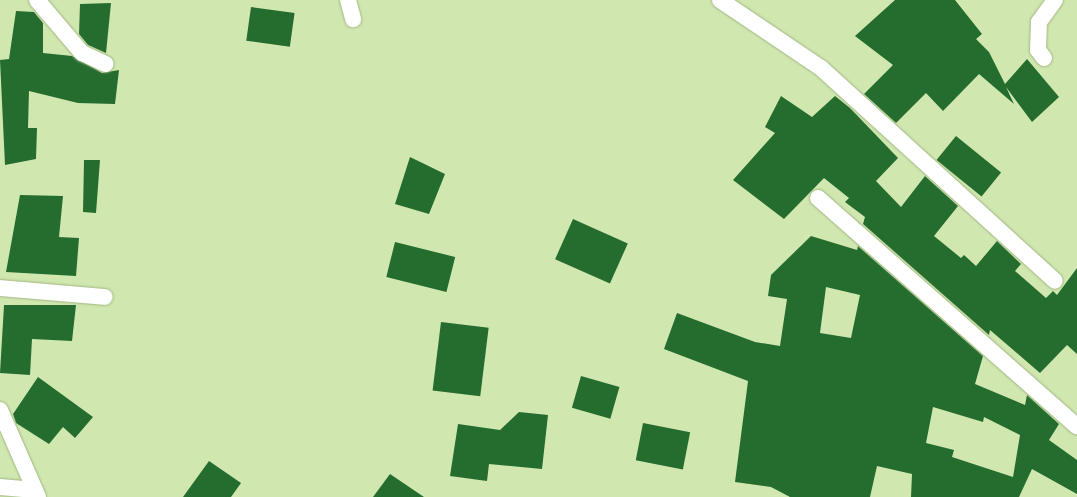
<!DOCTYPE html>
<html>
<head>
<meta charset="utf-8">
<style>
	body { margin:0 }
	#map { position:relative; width:1077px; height:497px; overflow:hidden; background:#d1e7b0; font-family:"PT Sans Narrow",sans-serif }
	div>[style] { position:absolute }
	.building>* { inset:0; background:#256c2f; transform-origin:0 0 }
	.roads { filter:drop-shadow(0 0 1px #a1b782) drop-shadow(0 0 1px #a1b782) }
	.minor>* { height:16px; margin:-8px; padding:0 8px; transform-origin:8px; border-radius:8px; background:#fff }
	span { translate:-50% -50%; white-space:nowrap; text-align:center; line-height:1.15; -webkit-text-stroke:5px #fefefe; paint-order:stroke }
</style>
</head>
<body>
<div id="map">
	<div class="building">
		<i style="clip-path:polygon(895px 0,955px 0,982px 34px,976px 39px,989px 52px,1005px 84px,1027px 59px,1059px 97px,1032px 122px,1006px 87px,1014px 104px,979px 74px,943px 111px,926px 93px,896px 123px,864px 94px,893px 65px,855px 36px)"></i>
		<i style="clip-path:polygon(111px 3px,106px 53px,88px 45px,79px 34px,80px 4px)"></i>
		<i style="left:251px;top:7px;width:44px;height:34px;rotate:8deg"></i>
		<i style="clip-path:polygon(16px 11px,34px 12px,43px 23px,43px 53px,72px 56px,102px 73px,119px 70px,115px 104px,78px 103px,29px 91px,28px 128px,37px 128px,36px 159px,5px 165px,0 60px,9px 59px)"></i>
		<i style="clip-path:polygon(781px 96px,812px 117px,835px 96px,850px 108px,898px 158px,876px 181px,901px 207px,925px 176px,958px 206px,934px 236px,961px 258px,964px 255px,976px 266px,997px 241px,1021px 264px,1015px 271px,1046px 298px,1053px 291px,1057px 295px,1077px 268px,1077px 354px,1067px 345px,1040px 373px,990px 330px,989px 335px,863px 224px,865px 217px,845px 202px,849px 198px,824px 178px,784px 219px,733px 180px,775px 133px,765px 127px)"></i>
		<i style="left:956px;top:136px;width:58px;height:31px;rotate:39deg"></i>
		<i style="clip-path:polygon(410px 157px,445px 174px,429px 214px,395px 204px)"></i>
		<i style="clip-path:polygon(84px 160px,100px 160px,96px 213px,83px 212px)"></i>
		<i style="clip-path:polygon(20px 195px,63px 196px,59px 237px,79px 238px,76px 276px,6px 272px)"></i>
		<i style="left:573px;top:219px;width:60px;height:44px;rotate:24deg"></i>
		<i style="clip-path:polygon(evenodd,811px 236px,857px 250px,858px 246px,983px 356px,975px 384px,1025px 405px,1027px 395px,1059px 424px,1049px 440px,1077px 460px,1077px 494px,1032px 469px,1019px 497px,911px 497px,912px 474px,877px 466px,870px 497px,790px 497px,771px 487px,735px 482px,748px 381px,664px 349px,677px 313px,755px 342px,780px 346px,787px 299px,768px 296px,771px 275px,811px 236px,826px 287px,860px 295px,851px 338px,820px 333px,826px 287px,811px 236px,933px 407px,983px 422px,984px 417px,1020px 435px,1013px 477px,952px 457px,954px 450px,926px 443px,933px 407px)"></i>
		<i style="left:395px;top:242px;width:62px;height:36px;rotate:14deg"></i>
		<i style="clip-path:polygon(4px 305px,76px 305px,72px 341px,32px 339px,30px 375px,0 373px)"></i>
		<i style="left:441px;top:322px;width:48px;height:69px;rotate:7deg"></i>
		<i style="left:581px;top:376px;width:40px;height:33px;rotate:16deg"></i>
		<i style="clip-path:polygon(38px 377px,93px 417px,75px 438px,63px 427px,49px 444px,16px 423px,13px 414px)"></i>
		<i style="clip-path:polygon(519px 412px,548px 415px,542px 469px,489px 464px,487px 481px,450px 476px,458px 424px,500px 430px)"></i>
		<i style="left:643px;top:423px;width:48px;height:38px;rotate:11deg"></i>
		<i style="clip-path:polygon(209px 461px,241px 483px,231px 497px,183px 497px)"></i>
		<i style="clip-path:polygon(390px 474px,424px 497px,373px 497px)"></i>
	</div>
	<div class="roads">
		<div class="minor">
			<i style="left:37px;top:0;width:70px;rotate:49.7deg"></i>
			<i style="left:82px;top:53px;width:26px;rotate:25deg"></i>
			<i style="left:348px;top:0;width:20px;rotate:75deg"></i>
			<i style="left:720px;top:0;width:122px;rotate:34deg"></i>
			<i style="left:821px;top:68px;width:316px;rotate:42.3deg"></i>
			<i style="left:1044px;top:58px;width:10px;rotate:-127deg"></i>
			<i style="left:1038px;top:50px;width:28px;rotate:-88deg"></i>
			<i style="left:1039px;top:22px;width:27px;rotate:-54deg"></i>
			<i style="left:818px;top:198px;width:345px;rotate:41.4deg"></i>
			<i style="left:0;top:288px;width:105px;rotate:4.9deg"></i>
			<i style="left:0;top:410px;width:95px;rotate:66.4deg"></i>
			<i style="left:0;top:487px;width:35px;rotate:5deg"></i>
		</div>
	</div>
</div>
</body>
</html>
